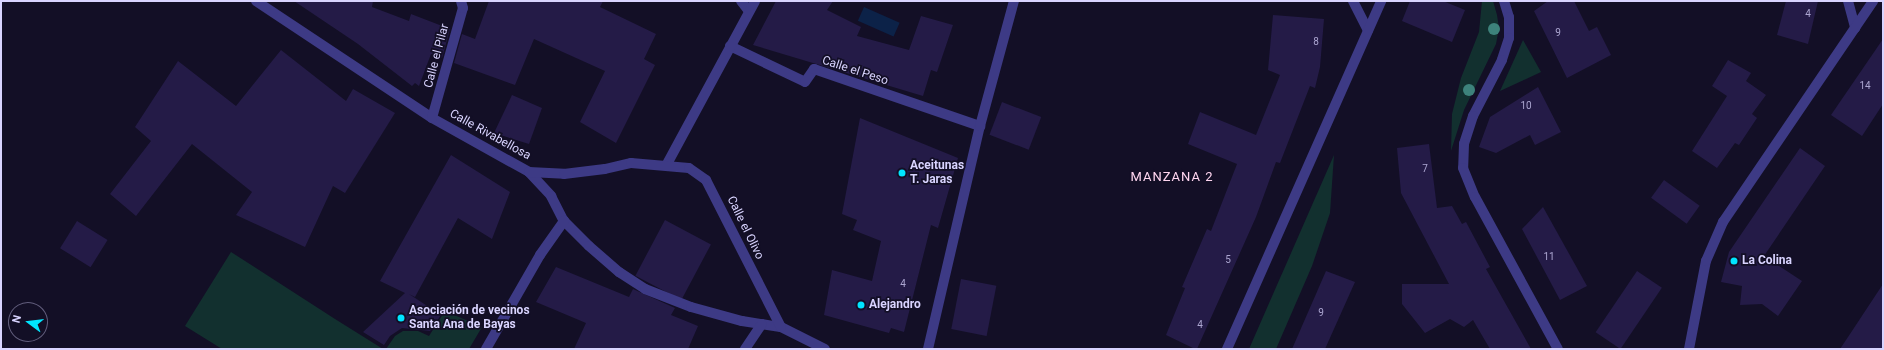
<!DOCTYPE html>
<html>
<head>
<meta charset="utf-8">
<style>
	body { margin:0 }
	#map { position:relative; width:1884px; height:350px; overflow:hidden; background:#130f26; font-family:Roboto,sans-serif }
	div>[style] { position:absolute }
	.green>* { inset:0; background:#12302f }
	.water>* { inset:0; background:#0c2248; transform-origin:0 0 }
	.building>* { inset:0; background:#241b47; transform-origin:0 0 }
	.minor>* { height:10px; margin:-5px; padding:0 5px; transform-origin:5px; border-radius:5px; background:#3d3a85 }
	.trees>* { width:12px; height:12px; margin:-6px; border-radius:50%; background:#3d827b }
	.dots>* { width:11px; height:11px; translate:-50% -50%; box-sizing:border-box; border:2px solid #130f26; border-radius:50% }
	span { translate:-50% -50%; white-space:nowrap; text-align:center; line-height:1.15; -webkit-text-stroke:3.5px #130f26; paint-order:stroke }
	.number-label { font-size:10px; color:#aca6d1 }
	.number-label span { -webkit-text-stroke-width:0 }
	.street-label { font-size:12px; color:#d9d4ff }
	.poi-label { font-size:12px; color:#d9d4ff; font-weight:700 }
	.left { translate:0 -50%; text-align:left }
	.neighbourhood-label { font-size:13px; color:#ffd6f0; letter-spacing:1px }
	.frame { position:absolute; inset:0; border:2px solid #d9d4ff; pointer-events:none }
	.north { position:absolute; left:8px; top:302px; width:40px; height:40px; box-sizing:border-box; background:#130f26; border:1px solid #625e7d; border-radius:50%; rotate:285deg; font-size:11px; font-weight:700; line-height:16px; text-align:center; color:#d9d4ff }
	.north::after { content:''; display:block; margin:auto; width:14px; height:18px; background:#00e5ff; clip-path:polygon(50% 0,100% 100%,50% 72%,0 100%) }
</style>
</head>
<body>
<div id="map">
	<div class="green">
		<i style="clip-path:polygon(1482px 1px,1493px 1px,1497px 15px,1499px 28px,1496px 44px,1464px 110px,1451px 151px,1452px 114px,1461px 78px,1479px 32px)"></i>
		<i style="clip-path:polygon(1523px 40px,1541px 72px,1500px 91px)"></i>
		<i style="clip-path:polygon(1334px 155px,1330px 213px,1312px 266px,1276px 349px,1249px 349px)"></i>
		<i style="clip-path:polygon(231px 252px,335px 319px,383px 349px,222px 349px,185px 326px)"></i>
		<i style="clip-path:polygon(445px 311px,482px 327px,469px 349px,386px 349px,395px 336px,403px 331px,418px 331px,429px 336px)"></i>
	</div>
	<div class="water">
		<i style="left:864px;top:7px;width:39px;height:15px;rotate:24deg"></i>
	</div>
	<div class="building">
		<i style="clip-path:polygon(294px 1px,373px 1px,372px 7px,409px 21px,411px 14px,450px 29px,442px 58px,431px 54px,419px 86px,415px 83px,412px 86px,358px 44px)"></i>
		<i style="clip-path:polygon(489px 1px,603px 1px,600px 7px,656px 34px,644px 59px,655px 65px,616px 143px,580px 122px,605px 71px,534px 39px,515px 85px,454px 63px,462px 34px,475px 39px)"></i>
		<i style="clip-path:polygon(776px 1px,833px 1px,827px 10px,861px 27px,857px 36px,909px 50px,921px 16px,953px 25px,937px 72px,931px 70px,923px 96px,753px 45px)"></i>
		<i style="clip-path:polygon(1410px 1px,1443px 1px,1465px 10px,1452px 42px,1402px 21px)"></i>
		<i style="clip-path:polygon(1548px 1px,1574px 1px,1589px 31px,1597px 27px,1611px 55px,1567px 78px,1534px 11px)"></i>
		<i style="clip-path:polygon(1786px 1px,1818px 1px,1808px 44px,1777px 35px)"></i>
		<i style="clip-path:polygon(1273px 15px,1324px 19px,1320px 67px,1315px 88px,1310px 86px,1280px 163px,1276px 162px,1256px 217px,1197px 349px,1195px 349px,1166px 335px,1185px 288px,1182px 287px,1207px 229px,1211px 231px,1237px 164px,1188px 144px,1200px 112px,1256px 135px,1280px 75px,1268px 70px)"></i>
		<i style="clip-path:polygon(1883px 39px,1883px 104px,1862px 136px,1831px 115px)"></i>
		<i style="clip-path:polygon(281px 50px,346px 101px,353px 89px,395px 113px,345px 193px,333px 186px,305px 247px,236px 215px,252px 192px,192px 144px,136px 216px,110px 194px,151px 141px,135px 127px,178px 61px,236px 106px)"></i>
		<i style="clip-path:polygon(1728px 60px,1751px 73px,1746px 81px,1766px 95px,1752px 114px,1757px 118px,1739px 145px,1735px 143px,1717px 168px,1692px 151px,1727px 96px,1712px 86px)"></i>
		<i style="clip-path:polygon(1538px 87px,1561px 132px,1535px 145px,1530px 135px,1496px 153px,1479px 147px,1490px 117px)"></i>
		<i style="clip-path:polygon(512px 95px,542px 108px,529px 144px,494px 133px)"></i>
		<i style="left:1002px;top:102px;width:42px;height:35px;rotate:21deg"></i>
		<i style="clip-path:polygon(860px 118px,958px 158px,938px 228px,931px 225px,904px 332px,891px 328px,889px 333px,824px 315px,832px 270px,872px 281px,881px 241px,853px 230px,857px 220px,842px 214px)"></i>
		<i style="clip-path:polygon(1429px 144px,1437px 208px,1452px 206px,1462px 224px,1466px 222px,1490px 267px,1486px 269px,1531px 349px,1490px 349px,1473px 320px,1464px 327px,1450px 319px,1425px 333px,1402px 304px,1402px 284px,1449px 284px,1401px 193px,1397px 148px)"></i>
		<i style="clip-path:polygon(1800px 148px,1825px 166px,1764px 256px,1802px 281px,1778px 316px,1762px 304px,1740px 305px,1742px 286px,1721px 282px,1729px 252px)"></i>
		<i style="clip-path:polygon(451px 155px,510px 192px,492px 239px,458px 218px,415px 297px,409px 294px,441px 315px,430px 331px,402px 328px,390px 336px,384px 345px,363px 332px,405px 293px,380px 281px)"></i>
		<i style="left:1664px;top:180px;width:44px;height:22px;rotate:36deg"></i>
		<i style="clip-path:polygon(1543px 207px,1587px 286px,1560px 300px,1522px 229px)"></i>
		<i style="left:665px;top:220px;width:52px;height:63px;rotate:28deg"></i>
		<i style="left:77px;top:221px;width:36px;height:32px;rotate:32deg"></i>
		<i style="clip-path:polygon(556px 267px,629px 297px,633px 289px,675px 308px,671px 315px,698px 326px,688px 349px,574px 349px,586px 323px,536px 302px)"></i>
		<i style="clip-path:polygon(1326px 271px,1355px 282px,1325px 349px,1292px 349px)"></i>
		<i style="left:1637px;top:271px;width:30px;height:74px;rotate:34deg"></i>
		<i style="left:961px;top:279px;width:36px;height:51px;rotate:11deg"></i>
		<i style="clip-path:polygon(1883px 284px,1883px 349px,1840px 349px,1852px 331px)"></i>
	</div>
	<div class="minor">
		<i style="left:256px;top:1px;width:211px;rotate:33.6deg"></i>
		<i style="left:432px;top:118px;width:111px;rotate:29.1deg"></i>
		<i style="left:529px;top:172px;width:33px;rotate:47deg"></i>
		<i style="left:551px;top:196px;width:28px;rotate:63deg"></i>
		<i style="left:564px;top:221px;width:35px;rotate:45deg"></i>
		<i style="left:589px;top:246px;width:40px;rotate:41deg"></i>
		<i style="left:619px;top:272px;width:31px;rotate:33deg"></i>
		<i style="left:645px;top:289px;width:49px;rotate:21.4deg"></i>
		<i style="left:691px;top:307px;width:53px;rotate:15.4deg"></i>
		<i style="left:742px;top:321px;width:39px;rotate:9deg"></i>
		<i style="left:781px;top:327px;width:49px;rotate:26.6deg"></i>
		<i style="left:741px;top:1px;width:11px;rotate:52deg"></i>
		<i style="left:1353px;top:1px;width:33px;rotate:63deg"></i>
		<i style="left:1504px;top:1px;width:17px;rotate:73deg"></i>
		<i style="left:1509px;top:17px;width:21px;rotate:90deg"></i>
		<i style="left:1509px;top:38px;width:23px;rotate:108deg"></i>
		<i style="left:1502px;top:60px;width:63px;rotate:117.4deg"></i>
		<i style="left:1473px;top:116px;width:29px;rotate:108deg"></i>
		<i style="left:1464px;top:144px;width:24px;rotate:92deg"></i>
		<i style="left:1463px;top:168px;width:31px;rotate:68deg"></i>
		<i style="left:1475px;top:197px;width:173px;rotate:61.4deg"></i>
		<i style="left:1848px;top:1px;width:28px;rotate:75deg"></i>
		<i style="left:730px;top:46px;width:83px;rotate:25.6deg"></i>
		<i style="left:805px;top:82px;width:16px;rotate:-55deg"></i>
		<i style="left:814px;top:69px;width:176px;rotate:19deg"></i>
		<i style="left:432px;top:118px;width:114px;rotate:-74.3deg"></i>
		<i style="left:463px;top:8px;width:7px;rotate:-106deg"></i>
		<i style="left:667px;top:164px;width:185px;rotate:-61.6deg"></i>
		<i style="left:529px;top:172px;width:35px;rotate:3deg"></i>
		<i style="left:564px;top:174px;width:41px;rotate:-7deg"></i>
		<i style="left:605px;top:169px;width:27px;rotate:-13deg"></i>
		<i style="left:631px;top:163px;width:58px;rotate:4.9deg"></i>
		<i style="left:689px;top:168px;width:21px;rotate:35deg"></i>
		<i style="left:706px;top:180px;width:165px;rotate:63deg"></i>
		<i style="left:486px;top:349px;width:108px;rotate:-60.1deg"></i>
		<i style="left:540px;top:255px;width:42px;rotate:-54.8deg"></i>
		<i style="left:745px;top:349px;width:30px;rotate:-56deg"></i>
		<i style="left:928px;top:349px;width:229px;rotate:-76.9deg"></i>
		<i style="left:980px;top:126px;width:130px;rotate:-74.8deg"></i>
		<i style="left:1227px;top:349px;width:381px;rotate:-66.1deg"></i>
		<i style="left:1689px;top:349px;width:90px;rotate:-79.1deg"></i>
		<i style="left:1706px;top:261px;width:43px;rotate:-66.4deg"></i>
		<i style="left:1723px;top:222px;width:267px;rotate:-55.8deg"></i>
	</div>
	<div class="trees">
		<i style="left:1494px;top:29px"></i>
		<i style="left:1469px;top:90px"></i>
	</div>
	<div class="dots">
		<i style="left:902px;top:173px;background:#00e5ff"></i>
		<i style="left:1734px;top:261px;background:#00e5ff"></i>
		<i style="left:861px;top:305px;background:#00e5ff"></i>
		<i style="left:401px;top:318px;background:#00e5ff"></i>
	</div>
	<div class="number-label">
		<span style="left:1808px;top:14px">4</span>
		<span style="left:1558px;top:33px">9</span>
		<span style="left:1316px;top:42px">8</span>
		<span style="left:1865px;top:86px">14</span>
		<span style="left:1526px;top:106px">10</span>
		<span style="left:1425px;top:169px">7</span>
		<span style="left:1549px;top:257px">11</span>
		<span style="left:1228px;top:260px">5</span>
		<span style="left:903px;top:284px">4</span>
		<span style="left:1321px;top:313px">9</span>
		<span style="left:1200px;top:325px">4</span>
	</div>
	<div class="street-label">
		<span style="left:437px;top:56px;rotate:-75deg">Calle el Pilar</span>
		<span style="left:855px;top:71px;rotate:18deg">Calle el Peso</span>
		<span style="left:490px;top:135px;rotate:29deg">Calle Rivabellosa</span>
		<span style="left:745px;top:228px;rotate:64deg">Calle el Olivo</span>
	</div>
	<div class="poi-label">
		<span class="left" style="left:910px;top:173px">Aceitunas<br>T. Jaras</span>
		<span class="left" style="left:1742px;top:261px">La Colina</span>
		<span class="left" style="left:869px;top:305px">Alejandro</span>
		<span class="left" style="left:409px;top:318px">Asociación de vecinos<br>Santa Ana de Bayas</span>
	</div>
	<div class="neighbourhood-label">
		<span style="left:1172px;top:177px">MANZANA 2</span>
	</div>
	<div class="frame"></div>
	<div class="north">N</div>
</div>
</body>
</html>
